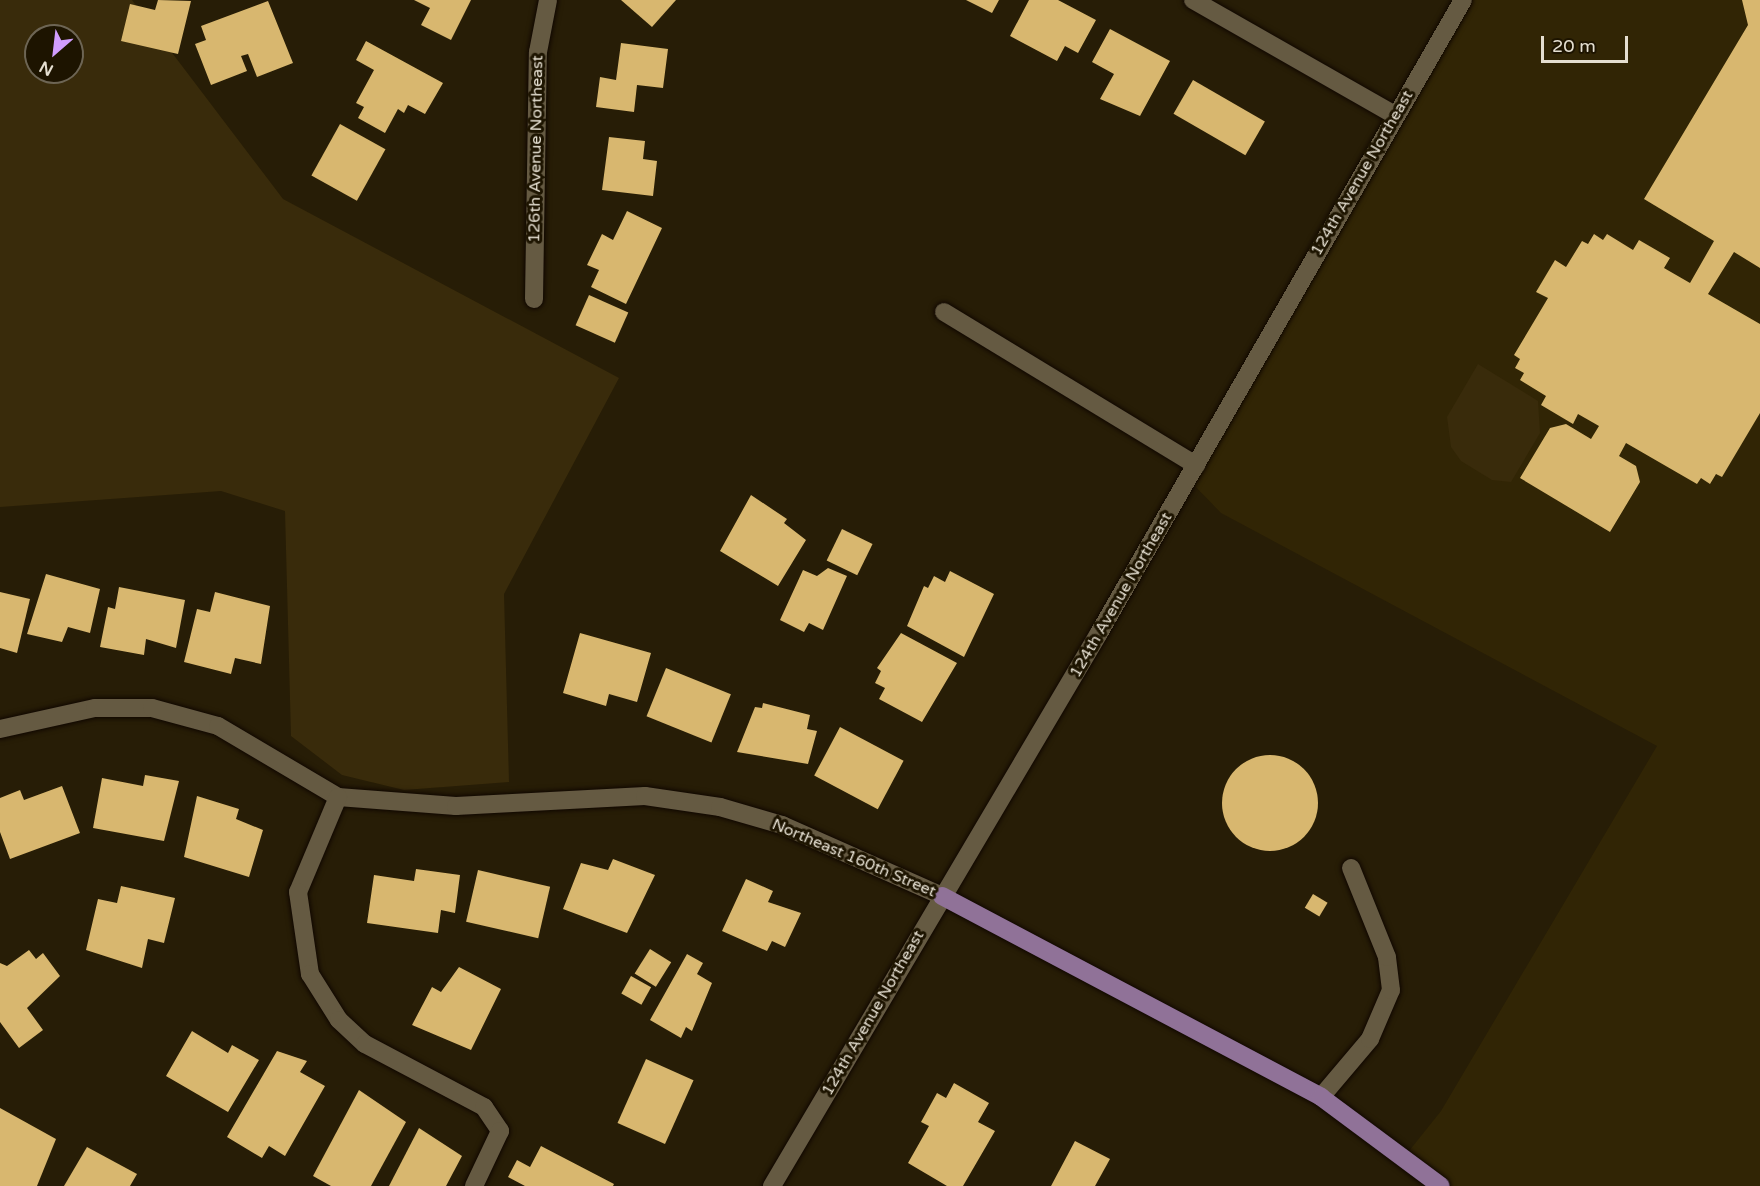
<!DOCTYPE html>
<html>
<head>
<meta charset="utf-8">
<style>
	body { margin:0 }
	#map { position:relative; width:1760px; height:1186px; overflow:hidden; background:#271d06; font-family:"Varela Round",sans-serif }
	div>[style] { position:absolute }
	.built>* { inset:0; background:#312505 }
	.green>* { inset:0; background:#392b0b }
	.building>* { inset:0; background:#d8b76f; transform-origin:0 0 }
	.round { border-radius:50% }
	.roads { filter:drop-shadow(0 0 2px #100700) drop-shadow(0 0 2px #100700) }
	.minor>* { height:18px; margin:-9px; padding:0 9px; transform-origin:9px; border-radius:9px; background:#655a42 }
	.major>* { height:18px; margin:-9px; padding:0 9px; transform-origin:9px; border-radius:9px; background:#907298 }
	span { translate:-50% -50%; white-space:nowrap; text-align:center; line-height:1.15; -webkit-text-stroke:6px #1d1400; paint-order:stroke }
	.street-label { font-size:16px; color:#e5dfd1 }
	.north { position:absolute; left:24px; top:24px; width:60px; height:60px; box-sizing:border-box; background:#1d1400; border:2px solid #6d6554; border-radius:50%; rotate:208deg; font-size:16px; font-weight:700; line-height:24px; text-align:center; color:#e5dfd1 }
	.north::after { content:''; display:block; margin:auto; width:21px; height:27px; background:#d19dfe; clip-path:polygon(50% 0,100% 100%,50% 72%,0 100%) }
	.scale { position:absolute; left:1541px; top:36px; width:87px; height:27px; box-sizing:border-box; border:3px solid #e5dfd1; border-top:0; padding-left:8px; font-size:18px; line-height:21px; white-space:nowrap; color:#e5dfd1; -webkit-text-stroke:4px #1d1400; paint-order:stroke }
</style>
</head>
<body>
<div id="map">
	<div class="built">
		<i style="clip-path:polygon(1463px 0,1760px 0,1760px 1186px,1441px 1186px,1405px 1156px,1441px 1111px,1657px 746px,1221px 513px,1188px 479px)"></i>
	</div>
	<div class="green">
		<i style="clip-path:polygon(evenodd,0 0,132px 0,283px 199px,619px 378px,504px 594px,509px 782px,404px 790px,342px 775px,291px 736px,285px 511px,221px 491px,0 507px,0 0,36px 36px,72px 36px,72px 72px,36px 72px,36px 36px)"></i>
		<i style="clip-path:polygon(1478px 364px,1538px 401px,1540px 433px,1511px 482px,1492px 480px,1461px 461px,1451px 447px,1447px 417px)"></i>
	</div>
	<div class="building">
		<i style="clip-path:polygon(158px 0,191px 1px,178px 54px,121px 41px,130px 4px,155px 10px)"></i>
		<i style="clip-path:polygon(414px 0,471px 0,451px 40px,421px 25px,430px 8px)"></i>
		<i style="clip-path:polygon(621px 0,676px 0,652px 27px)"></i>
		<i style="clip-path:polygon(966px 0,999px 0,992px 13px)"></i>
		<i style="clip-path:polygon(1029px 0,1058px 0,1096px 20px,1078px 53px,1065px 46px,1057px 61px,1010px 36px)"></i>
		<i style="clip-path:polygon(1742px 0,1760px 0,1760px 268px,1734px 252px,1708px 294px,1760px 324px,1760px 413px,1722px 477px,1716px 474px,1710px 484px,1701px 478px,1697px 484px,1626px 443px,1619px 456px,1636px 466px,1640px 482px,1610px 532px,1520px 478px,1550px 428px,1566px 424px,1591px 439px,1599px 426px,1578px 414px,1573px 424px,1541px 405px,1546px 396px,1520px 380px,1524px 373px,1515px 368px,1520px 359px,1514px 355px,1548px 298px,1536px 292px,1555px 260px,1566px 267px,1582px 241px,1588px 244px,1594px 234px,1603px 240px,1607px 234px,1633px 250px,1639px 240px,1670px 258px,1664px 268px,1690px 283px,1714px 241px,1644px 199px,1748px 25px)"></i>
		<i style="clip-path:polygon(268px 1px,293px 63px,257px 77px,248px 54px,241px 56px,247px 71px,211px 85px,195px 44px,206px 40px,201px 26px)"></i>
		<i style="clip-path:polygon(1110px 29px,1170px 61px,1140px 116px,1100px 99px,1114px 74px,1092px 62px)"></i>
		<i style="clip-path:polygon(366px 41px,443px 83px,425px 114px,408px 105px,404px 113px,398px 109px,385px 133px,358px 118px,364px 107px,356px 103px,374px 70px,356px 60px)"></i>
		<i style="clip-path:polygon(621px 43px,668px 49px,663px 88px,637px 85px,634px 112px,596px 107px,600px 77px,616px 80px)"></i>
		<i style="left:1193px;top:80px;width:83px;height:39px;rotate:30deg"></i>
		<i style="left:340px;top:124px;width:52px;height:59px;rotate:29deg"></i>
		<i style="clip-path:polygon(609px 137px,645px 141px,643px 159px,657px 161px,653px 196px,602px 190px)"></i>
		<i style="clip-path:polygon(627px 211px,662px 228px,626px 304px,591px 287px,599px 270px,587px 265px,602px 234px,613px 240px)"></i>
		<i style="left:589px;top:295px;width:43px;height:33px;rotate:24deg"></i>
		<i style="clip-path:polygon(751px 495px,787px 519px,784px 523px,806px 540px,778px 586px,720px 551px)"></i>
		<i style="left:842px;top:529px;width:34px;height:35px;rotate:26deg"></i>
		<i style="clip-path:polygon(828px 568px,847px 576px,823px 630px,809px 623px,804px 632px,780px 620px,803px 570px,817px 576px)"></i>
		<i style="clip-path:polygon(950px 571px,994px 594px,964px 657px,907px 626px,924px 586px,928px 588px,934px 576px,945px 582px)"></i>
		<i style="clip-path:polygon(46px 574px,100px 589px,90px 633px,68px 627px,62px 642px,27px 634px)"></i>
		<i style="clip-path:polygon(119px 587px,185px 600px,176px 648px,146px 639px,144px 655px,100px 647px,108px 607px,115px 609px)"></i>
		<i style="clip-path:polygon(0 592px,30px 599px,17px 653px,0 648px)"></i>
		<i style="clip-path:polygon(215px 592px,270px 606px,261px 664px,235px 658px,231px 674px,184px 662px,197px 609px,210px 612px)"></i>
		<i style="clip-path:polygon(580px 633px,651px 653px,637px 702px,609px 694px,606px 706px,563px 693px)"></i>
		<i style="clip-path:polygon(901px 633px,957px 663px,922px 722px,879px 699px,885px 688px,875px 683px,881px 671px,877px 668px)"></i>
		<i style="left:666px;top:668px;width:70px;height:52px;rotate:22deg"></i>
		<i style="clip-path:polygon(763px 703px,810px 715px,807px 729px,817px 731px,808px 764px,737px 752px,755px 707px,762px 708px)"></i>
		<i style="left:840px;top:727px;width:72px;height:55px;rotate:28deg"></i>
		<i class="round" style="left:1222px;top:755px;width:96px;height:96px"></i>
		<i style="clip-path:polygon(145px 775px,179px 781px,164px 841px,93px 828px,102px 778px,143px 786px)"></i>
		<i style="clip-path:polygon(62px 786px,80px 833px,10px 859px,0 832px,0 798px,20px 790px,24px 800px)"></i>
		<i style="clip-path:polygon(197px 796px,239px 809px,236px 819px,263px 830px,249px 877px,184px 857px)"></i>
		<i style="clip-path:polygon(613px 859px,655px 875px,627px 933px,563px 909px,581px 863px,608px 870px)"></i>
		<i style="clip-path:polygon(416px 869px,460px 875px,455px 913px,441px 910px,438px 933px,367px 923px,374px 875px,414px 881px)"></i>
		<i style="left:478px;top:870px;width:74px;height:53px;rotate:13deg"></i>
		<i style="clip-path:polygon(746px 879px,773px 891px,768px 902px,801px 913px,785px 947px,772px 941px,767px 951px,722px 931px)"></i>
		<i style="clip-path:polygon(121px 886px,175px 898px,164px 943px,148px 939px,142px 968px,86px 950px,98px 899px,117px 903px)"></i>
		<i style="left:1313px;top:894px;width:17px;height:16px;rotate:31deg"></i>
		<i style="left:650px;top:949px;width:25px;height:29px;rotate:32deg"></i>
		<i style="clip-path:polygon(29px 950px,36px 959px,43px 953px,60px 976px,27px 1008px,43px 1030px,19px 1048px,0 1022px,0 963px,7px 966px)"></i>
		<i style="clip-path:polygon(687px 954px,703px 963px,697px 974px,712px 983px,692px 1031px,686px 1027px,681px 1038px,650px 1020px)"></i>
		<i style="clip-path:polygon(459px 967px,501px 989px,471px 1050px,412px 1025px,432px 987px,441px 992px)"></i>
		<i style="left:631px;top:976px;width:23px;height:20px;rotate:29deg"></i>
		<i style="clip-path:polygon(192px 1031px,228px 1053px,232px 1045px,259px 1060px,228px 1112px,166px 1076px)"></i>
		<i style="clip-path:polygon(277px 1051px,307px 1061px,300px 1072px,325px 1086px,285px 1156px,269px 1146px,262px 1158px,227px 1137px)"></i>
		<i style="left:646px;top:1059px;width:52px;height:70px;rotate:24deg"></i>
		<i style="clip-path:polygon(954px 1083px,989px 1103px,978px 1122px,995px 1131px,963px 1186px,947px 1186px,908px 1163px,929px 1126px,921px 1122px,937px 1093px,946px 1098px)"></i>
		<i style="clip-path:polygon(359px 1090px,406px 1122px,371px 1186px,331px 1186px,313px 1176px)"></i>
		<i style="clip-path:polygon(0 1108px,56px 1139px,37px 1186px,0 1186px)"></i>
		<i style="clip-path:polygon(419px 1128px,462px 1156px,446px 1186px,389px 1186px)"></i>
		<i style="clip-path:polygon(1075px 1141px,1110px 1159px,1095px 1186px,1051px 1186px)"></i>
		<i style="clip-path:polygon(541px 1146px,614px 1184px,613px 1186px,525px 1186px,508px 1177px,517px 1160px,530px 1167px)"></i>
		<i style="clip-path:polygon(87px 1147px,137px 1174px,130px 1186px,64px 1186px)"></i>
	</div>
	<div class="roads">
		<div class="minor">
			<i style="left:1193px;top:0;width:232px;rotate:29.7deg"></i>
			<i style="left:534px;top:299px;width:247px;rotate:-89.1deg"></i>
			<i style="left:538px;top:52px;width:53px;rotate:-79.1deg"></i>
			<i style="left:944px;top:312px;width:295px;rotate:31.3deg"></i>
			<i style="left:0;top:729px;width:97px;rotate:-12.5deg"></i>
			<i style="left:95px;top:708px;width:57px"></i>
			<i style="left:152px;top:708px;width:68px;rotate:15.3deg"></i>
			<i style="left:218px;top:726px;width:139px;rotate:30.6deg"></i>
			<i style="left:338px;top:797px;width:118px;rotate:4.4deg"></i>
			<i style="left:456px;top:806px;width:189px;rotate:-3deg"></i>
			<i style="left:645px;top:796px;width:76px;rotate:8.3deg"></i>
			<i style="left:720px;top:807px;width:65px;rotate:16.2deg"></i>
			<i style="left:782px;top:825px;width:175px;rotate:23.9deg"></i>
			<i style="left:338px;top:797px;width:103px;rotate:112.8deg"></i>
			<i style="left:298px;top:892px;width:83px;rotate:81.7deg"></i>
			<i style="left:310px;top:974px;width:54px;rotate:57.8deg"></i>
			<i style="left:339px;top:1020px;width:35px;rotate:43deg"></i>
			<i style="left:365px;top:1044px;width:135px;rotate:27.9deg"></i>
			<i style="left:484px;top:1107px;width:29px;rotate:56deg"></i>
			<i style="left:500px;top:1131px;width:61px;rotate:115.3deg"></i>
			<i style="left:1321px;top:1097px;width:76px;rotate:-49.8deg"></i>
			<i style="left:1370px;top:1039px;width:53px;rotate:-66.8deg"></i>
			<i style="left:1391px;top:990px;width:33px;rotate:-97deg"></i>
			<i style="left:1387px;top:957px;width:96px;rotate:-112deg"></i>
			<i style="left:772px;top:1186px;width:642px;rotate:-59.4deg"></i>
			<i style="left:1099px;top:633px;width:730px;rotate:-60.1deg"></i>
		</div>
		<div class="major">
			<i style="left:942px;top:896px;width:429px;rotate:27.9deg"></i>
			<i style="left:1321px;top:1097px;width:149px;rotate:36.6deg"></i>
		</div>
	</div>
	<div class="street-label">
		<span style="left:536px;top:149px;rotate:-89deg">126th Avenue Northeast</span>
		<span style="left:1362px;top:173px;rotate:-60deg">124th Avenue Northeast</span>
		<span style="left:1121px;top:595px;rotate:-60deg">124th Avenue Northeast</span>
		<span style="left:854px;top:858px;rotate:23deg">Northeast 160th Street</span>
		<span style="left:873px;top:1013px;rotate:-60deg">124th Avenue Northeast</span>
	</div>
	<div class="north">N</div>
	<div class="scale">20 m</div>
</div>
</body>
</html>
